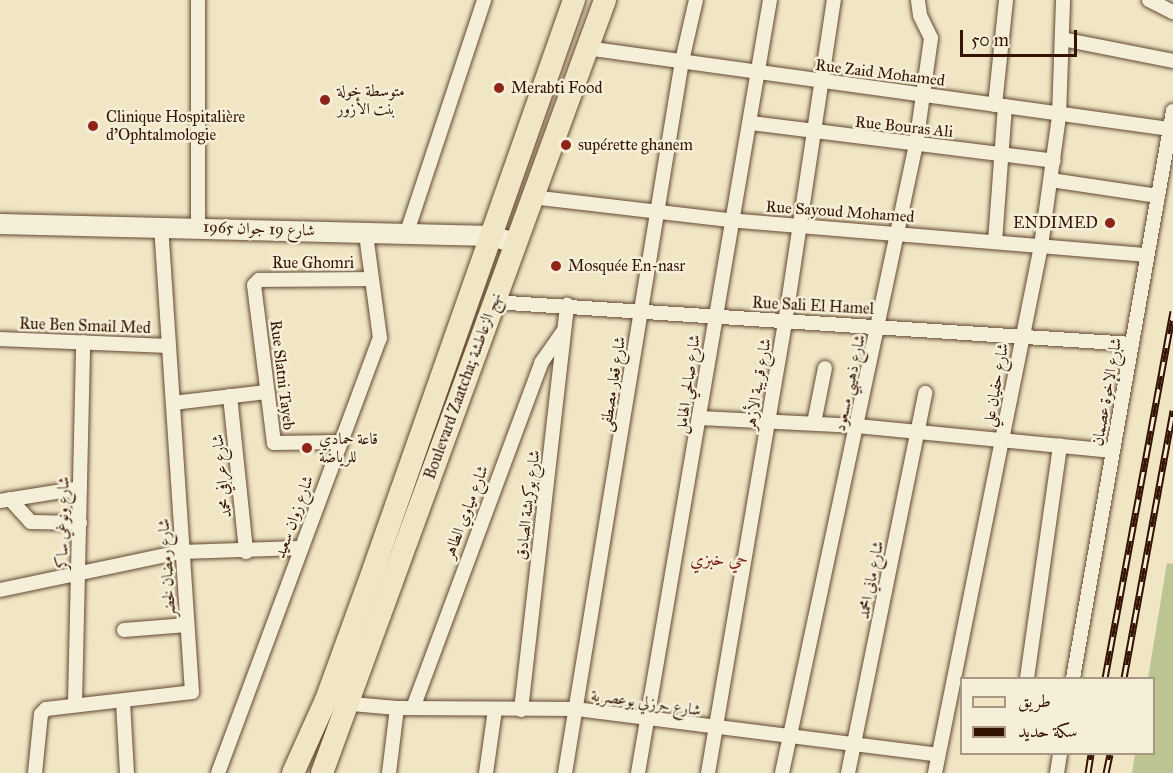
<!DOCTYPE html>
<html>
<head>
<meta charset="utf-8">
<style>
	body { margin:0 }
	#map { position:relative; width:1173px; height:773px; overflow:hidden; background:#f0e6c4; font-family:"IM FELL Great Primer",Amiri,serif }
	div>[style] { position:absolute }
	.green>* { inset:0; background:#bcc492 }
	.roads { filter:drop-shadow(0 0 2px #634832) drop-shadow(0 0 2px #634832) }
	.street>* { height:14px; margin:-7px; padding:0 7px; transform-origin:7px; border-radius:7px; background:#f5efd9 }
	.secondary>* { height:20px; margin:-10px; padding:0 10px; transform-origin:10px; border-radius:10px; background:#f5efd9 }
	.primary>* { height:22px; margin:-11px; padding:0 11px; transform-origin:11px; border-radius:11px; background:#f0e6c4 }
	.rail>* { height:7px; margin-top:-3.5px; transform-origin:0; background:repeating-linear-gradient(90deg,#f5efd9 0 14px,#341302 0 28px); box-sizing:border-box; border-block:2px solid #341302 }
	.dots>* { width:16px; height:16px; translate:-50% -50%; box-sizing:border-box; border:3px solid #f5efd9; border-radius:50% }
	span { translate:-50% -50%; white-space:nowrap; text-align:center; line-height:1.15; -webkit-text-stroke:5px #f5efd9; paint-order:stroke }
	.street-label { font-size:16px; color:#341302 }
	.poi-label { font-size:16px; color:#341302 }
	.left { translate:0 -50%; text-align:left }
	.right { translate:-100% -50%; text-align:right }
	.neighbourhood-label { font-size:18px; color:#7a1f14 }
	.legend { position:absolute; left:960px; top:677px; width:195px; height:78px; box-sizing:border-box; background:#f5efd9; border:2px solid #a89783; margin:0; padding:8px 10px; list-style:none; font-size:18px; color:#341302 }
	.legend li { display:flex; align-items:center; gap:12px; height:30px }
	.legend b { width:30px; border:2px solid #a89783 }
	.scale { position:absolute; left:960px; top:30px; width:117px; height:27px; box-sizing:border-box; border:3px solid #341302; border-top:0; padding-left:8px; font-size:18px; line-height:21px; white-space:nowrap; color:#341302; -webkit-text-stroke:4px #f5efd9; paint-order:stroke }
</style>
</head>
<body>
<div id="map">
	<div class="green">
		<i style="clip-path:polygon(1167px 563px,1173px 564px,1173px 773px,1132px 773px,1135px 754px,1154px 754px,1154px 678px,1148px 678px)"></i>
	</div>
	<div class="roads">
		<div class="street">
			<i style="left:1149px;top:0;width:27px;rotate:27deg"></i>
			<i style="left:1062px;top:39px;width:113px;rotate:11.2deg"></i>
			<i style="left:586px;top:48px;width:590px;rotate:7.9deg"></i>
			<i style="left:995px;top:105px;width:106px;rotate:-84deg"></i>
			<i style="left:751px;top:123px;width:305px;rotate:7.1deg"></i>
			<i style="left:1051px;top:180px;width:108px;rotate:8.5deg"></i>
			<i style="left:532px;top:197px;width:198px;rotate:6.7deg"></i>
			<i style="left:729px;top:220px;width:419px;rotate:4.8deg"></i>
			<i style="left:198px;top:227px;width:227px;rotate:-90deg"></i>
			<i style="left:406px;top:235px;width:248px;rotate:-71.6deg"></i>
			<i style="left:995px;top:242px;width:136px;rotate:-85.8deg"></i>
			<i style="left:493px;top:302px;width:640px;rotate:3.76deg"></i>
			<i style="left:0;top:339px;width:168px;rotate:2.4deg"></i>
			<i style="left:230px;top:396px;width:157px;rotate:84.1deg"></i>
			<i style="left:173px;top:403px;width:94px;rotate:-6.7deg"></i>
			<i style="left:700px;top:418px;width:157px;rotate:2.9deg"></i>
			<i style="left:857px;top:426px;width:257px;rotate:5.6deg"></i>
			<i style="left:814px;top:423px;width:56px;rotate:-78.7deg"></i>
			<i style="left:340px;top:442px;width:66px;rotate:179.1deg"></i>
			<i style="left:274px;top:443px;width:159px;rotate:-97.2deg"></i>
			<i style="left:254px;top:285px;width:7px;rotate:-45deg"></i>
			<i style="left:259px;top:280px;width:112px;rotate:-0.5deg"></i>
			<i style="left:10px;top:499px;width:31px;rotate:48deg"></i>
			<i style="left:31px;top:522px;width:49px;rotate:1.2deg"></i>
			<i style="left:0;top:501px;width:81px;rotate:-9.2deg"></i>
			<i style="left:0;top:590px;width:185px;rotate:-11.9deg"></i>
			<i style="left:181px;top:552px;width:119px;rotate:-1.9deg"></i>
			<i style="left:124px;top:630px;width:63px;rotate:-4.5deg"></i>
			<i style="left:1027px;top:678px;width:235px;rotate:-81.9deg"></i>
			<i style="left:1073px;top:678px;width:576px;rotate:-80deg"></i>
			<i style="left:123px;top:702px;width:71px;rotate:86.8deg"></i>
			<i style="left:75px;top:703px;width:361px;rotate:-88.7deg"></i>
			<i style="left:341px;top:703px;width:56px;rotate:5.1deg"></i>
			<i style="left:397px;top:708px;width:179px;rotate:0.3deg"></i>
			<i style="left:576px;top:709px;width:365px;rotate:7.2deg"></i>
			<i style="left:413px;top:708px;width:368px;rotate:-69.6deg"></i>
			<i style="left:541px;top:363px;width:37px;rotate:-55deg"></i>
			<i style="left:521px;top:710px;width:408px;rotate:-83.5deg"></i>
			<i style="left:35px;top:773px;width:59px;rotate:-84.2deg"></i>
			<i style="left:41px;top:714px;width:7px;rotate:-45deg"></i>
			<i style="left:46px;top:709px;width:147px;rotate:-6.6deg"></i>
			<i style="left:192px;top:692px;width:465px;rotate:-93.8deg"></i>
			<i style="left:218px;top:773px;width:464px;rotate:-69.6deg"></i>
			<i style="left:380px;top:338px;width:105px;rotate:-97.7deg"></i>
			<i style="left:389px;top:773px;width:65px;rotate:-83deg"></i>
			<i style="left:486px;top:773px;width:64px;rotate:-81.9deg"></i>
			<i style="left:565px;top:773px;width:722px;rotate:-80.67deg"></i>
			<i style="left:682px;top:61px;width:63px;rotate:-77.1deg"></i>
			<i style="left:638px;top:773px;width:784px;rotate:-80.31deg"></i>
			<i style="left:708px;top:773px;width:457px;rotate:-80.3deg"></i>
			<i style="left:785px;top:323px;width:327px;rotate:-81.4deg"></i>
			<i style="left:782px;top:773px;width:643px;rotate:-77.97deg"></i>
			<i style="left:916px;top:144px;width:107px;rotate:-81.9deg"></i>
			<i style="left:931px;top:38px;width:25px;rotate:-116deg"></i>
			<i style="left:920px;top:15px;width:15px;rotate:-98deg"></i>
			<i style="left:848px;top:773px;width:388px;rotate:-78.5deg"></i>
			<i style="left:935px;top:773px;width:538px;rotate:-78.63deg"></i>
			<i style="left:1041px;top:246px;width:131px;rotate:-82.1deg"></i>
			<i style="left:1059px;top:116px;width:116px;rotate:-88deg"></i>
			<i style="left:1057px;top:773px;width:19px;rotate:-81deg"></i>
		</div>
		<div class="secondary">
			<i style="left:0;top:224px;width:491px;rotate:1.4deg"></i>
			<i style="left:491px;top:236px;width:26px;rotate:16deg"></i>
		</div>
		<div class="primary">
			<i style="left:293px;top:773px;width:80px;rotate:-65.7deg"></i>
			<i style="left:326px;top:700px;width:140px;rotate:-70deg"></i>
			<i style="left:374px;top:568px;width:602px;rotate:-70.6deg"></i>
			<i style="left:322px;top:773px;width:823px;rotate:-69.89deg"></i>
		</div>
	</div>
	<div class="rail">
		<i style="left:1105px;top:678px;width:373px;rotate:-79.5deg"></i>
		<i style="left:1124px;top:678px;width:272px;rotate:-79.6deg"></i>
		<i style="left:1088px;top:773px;width:19px;rotate:-81deg"></i>
		<i style="left:1106px;top:773px;width:19px;rotate:-78deg"></i>
	</div>
	<div class="dots">
		<i style="left:499px;top:88px;background:#8f2418"></i>
		<i style="left:325px;top:100px;background:#8f2418"></i>
		<i style="left:93px;top:126px;background:#8f2418"></i>
		<i style="left:566px;top:145px;background:#8f2418"></i>
		<i style="left:1110px;top:223px;background:#8f2418"></i>
		<i style="left:556px;top:266px;background:#8f2418"></i>
		<i style="left:307px;top:448px;background:#8f2418"></i>
	</div>
	<div class="street-label">
		<span style="left:880px;top:73px;rotate:7deg">Rue Zaid Mohamed</span>
		<span style="left:904px;top:127px;rotate:6deg">Rue Bouras Ali</span>
		<span style="left:840px;top:212px;rotate:4deg">Rue Sayoud Mohamed</span>
		<span style="left:259px;top:229px;rotate:2deg">شارع 19 جوان 1965</span>
		<span style="left:313px;top:263px">Rue Ghomri</span>
		<span style="left:813px;top:306px;rotate:3deg">Rue Sali El Hamel</span>
		<span style="left:85px;top:326px;rotate:2deg">Rue Ben Smail Med</span>
		<span style="left:282px;top:375px;rotate:83deg">Rue Slatni Tayeb</span>
		<span style="left:850px;top:383px;rotate:-78deg">شارع ذهيبي مسعود</span>
		<span style="left:613px;top:384px;rotate:-81deg">شارع قعار مصطفى</span>
		<span style="left:688px;top:384px;rotate:-82deg">شارع صالحي الهامل</span>
		<span style="left:758px;top:384px;rotate:-80deg">شارع قريبة الأزهر</span>
		<span style="left:996px;top:385px;rotate:-80deg">شارع حفيان علي</span>
		<span style="left:463px;top:386px;rotate:-70deg">Boulevard Zaatcha; نهج الزعاطشة</span>
		<span style="left:1107px;top:392px;rotate:-80deg">شارع الإخوة عصمان</span>
		<span style="left:222px;top:476px;rotate:-96deg">شارع عرافي محمد</span>
		<span style="left:528px;top:505px;rotate:-83deg">شارع بوكريشة الصادق</span>
		<span style="left:466px;top:512px;rotate:-69deg">شارع مياوي الطاهر</span>
		<span style="left:294px;top:517px;rotate:-70deg">شارع زوان سعيد</span>
		<span style="left:63px;top:523px;rotate:-89deg">شارع ونوغي ساكر</span>
		<span style="left:167px;top:568px;rotate:-94deg">شارع رمضان لخضر</span>
		<span style="left:871px;top:580px;rotate:-79deg">شارع ماني امحمد</span>
		<span style="left:646px;top:703px;rotate:8deg">شارع حرزلي بوعصرية</span>
	</div>
	<div class="poi-label">
		<span class="left" style="left:511px;top:88px">Merabti Food</span>
		<span class="left" style="left:337px;top:100px">متوسطة خولة<br>بنت الأزور</span>
		<span class="left" style="left:106px;top:126px">Clinique Hospitalière<br>d'Ophtalmologie</span>
		<span class="left" style="left:578px;top:145px">supérette ghanem</span>
		<span class="right" style="left:1098px;top:223px">ENDIMED</span>
		<span class="left" style="left:568px;top:266px">Mosquée En-nasr</span>
		<span class="left" style="left:319px;top:448px">قاعة حمادي<br>للرياضة</span>
	</div>
	<div class="neighbourhood-label">
		<span style="left:719px;top:559px">حي خبزي</span>
	</div>
	<ul class="legend">
	<li><b style="height:8px;background:#f0e6c4"></b>طريق</li>
	<li><b style="height:8px;background:#341302"></b>سكة حديد</li>
	</ul>
	<div class="scale">50 m</div>
</div>
</body>
</html>
